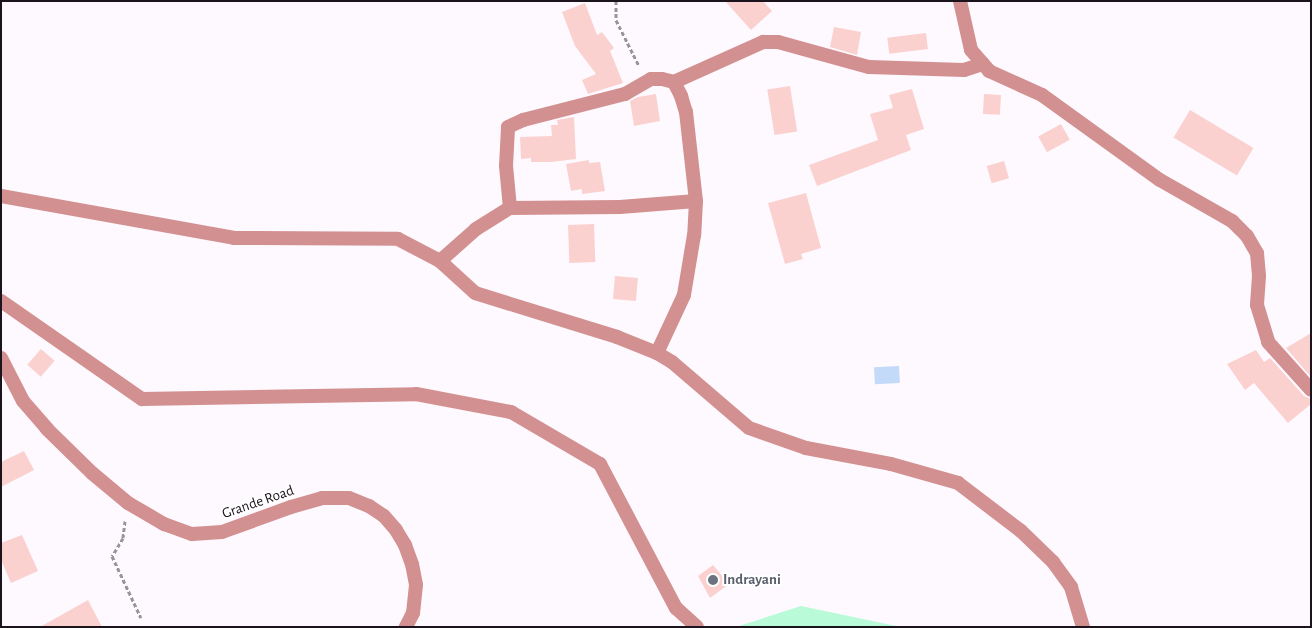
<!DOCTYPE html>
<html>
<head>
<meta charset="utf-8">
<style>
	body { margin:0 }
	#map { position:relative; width:1312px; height:628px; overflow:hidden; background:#fef9fe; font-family:"Alegreya Sans",sans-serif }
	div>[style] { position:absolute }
	.green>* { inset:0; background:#b9fad9 }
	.water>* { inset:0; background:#c3daf8; transform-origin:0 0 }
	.building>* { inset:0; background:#fbd1cf; transform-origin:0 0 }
	.path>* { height:3px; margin-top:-1.5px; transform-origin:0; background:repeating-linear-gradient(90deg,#99949a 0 4px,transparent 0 6.5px) }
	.minor>* { height:14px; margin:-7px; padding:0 7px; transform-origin:7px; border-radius:7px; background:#d39091 }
	.tertiary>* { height:14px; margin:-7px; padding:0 7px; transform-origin:7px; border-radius:7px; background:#d39091 }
	.dots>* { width:14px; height:14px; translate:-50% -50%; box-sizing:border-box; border:2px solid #fff; border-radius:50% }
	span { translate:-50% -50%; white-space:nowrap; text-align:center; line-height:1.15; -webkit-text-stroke:4px #fff; paint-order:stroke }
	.street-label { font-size:15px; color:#1b141c }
	.worship-label { font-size:15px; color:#5b616d; font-weight:700 }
	.left { translate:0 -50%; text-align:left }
	.frame { position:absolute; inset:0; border:2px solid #1b141c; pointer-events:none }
</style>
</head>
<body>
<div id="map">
	<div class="green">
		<i style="clip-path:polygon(801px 606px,901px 627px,736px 627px)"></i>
	</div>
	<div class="water">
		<i style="left:899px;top:366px;width:17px;height:25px;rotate:87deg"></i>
	</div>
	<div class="building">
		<i style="clip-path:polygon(725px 1px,763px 1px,772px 11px,751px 30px)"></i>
		<i style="clip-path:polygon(585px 3px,597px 35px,602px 32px,614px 48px,610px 51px,623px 83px,588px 94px,582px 80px,596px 74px,575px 46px,562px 12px)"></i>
		<i style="clip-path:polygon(834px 27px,861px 32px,857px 55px,830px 47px)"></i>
		<i style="left:926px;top:33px;width:16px;height:39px;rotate:83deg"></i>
		<i style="left:790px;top:86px;width:46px;height:23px;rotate:81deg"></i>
		<i style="clip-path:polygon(912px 89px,924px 129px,906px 135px,911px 150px,817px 186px,809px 165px,878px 140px,870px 114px,893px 108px,889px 95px)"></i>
		<i style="clip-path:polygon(656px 94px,660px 121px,634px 126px,630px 101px,638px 97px)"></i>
		<i style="left:984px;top:94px;width:17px;height:20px;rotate:3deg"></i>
		<i style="left:1190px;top:110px;width:74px;height:32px;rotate:31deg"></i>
		<i style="clip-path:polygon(574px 117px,576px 159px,551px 162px,531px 162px,531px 158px,521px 159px,520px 137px,552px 136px,551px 125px,558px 125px,557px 120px)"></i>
		<i style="left:1061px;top:124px;width:18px;height:26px;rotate:61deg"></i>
		<i style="clip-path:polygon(589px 160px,589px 163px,600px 162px,605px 191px,582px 194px,582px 189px,571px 191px,566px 164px)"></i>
		<i style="left:1004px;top:161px;width:18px;height:18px;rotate:74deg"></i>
		<i style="clip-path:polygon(806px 193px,821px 248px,801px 254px,803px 259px,785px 264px,768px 203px)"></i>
		<i style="left:594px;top:224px;width:38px;height:26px;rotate:88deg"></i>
		<i style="left:615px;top:276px;width:23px;height:23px;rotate:5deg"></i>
		<i style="clip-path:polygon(1311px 333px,1311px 377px,1286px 348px)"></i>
		<i style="left:41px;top:349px;width:18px;height:21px;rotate:41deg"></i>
		<i style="clip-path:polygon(1256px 350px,1264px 362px,1270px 358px,1304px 396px,1311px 399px,1311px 404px,1288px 423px,1254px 383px,1245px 390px,1227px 364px)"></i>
		<i style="clip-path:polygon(24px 451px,34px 470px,1px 487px,1px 462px)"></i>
		<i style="clip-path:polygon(22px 535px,38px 571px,11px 583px,1px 560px,1px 543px)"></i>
		<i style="clip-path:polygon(713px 565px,729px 584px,710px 598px,698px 576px)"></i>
		<i style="clip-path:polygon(88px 600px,102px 627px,40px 627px)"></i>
	</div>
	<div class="path">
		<i style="left:616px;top:1px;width:19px;rotate:90deg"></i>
		<i style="left:616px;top:20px;width:51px;rotate:63.4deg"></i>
		<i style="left:125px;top:521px;width:17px;rotate:97deg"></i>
		<i style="left:123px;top:538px;width:21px;rotate:121deg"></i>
		<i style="left:112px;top:556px;width:68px;rotate:64.9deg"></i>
		<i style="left:758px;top:627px;width:28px"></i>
	</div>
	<div class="minor">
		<i style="left:674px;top:82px;width:98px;rotate:-24.2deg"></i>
		<i style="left:763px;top:42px;width:15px"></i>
		<i style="left:778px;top:42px;width:94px;rotate:15.4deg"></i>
		<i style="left:869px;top:67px;width:95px;rotate:1.8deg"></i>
		<i style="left:964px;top:70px;width:20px;rotate:-18deg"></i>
		<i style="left:1px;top:196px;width:237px;rotate:10.2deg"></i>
		<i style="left:234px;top:238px;width:164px;rotate:0.3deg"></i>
		<i style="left:398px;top:239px;width:47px;rotate:27.6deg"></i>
		<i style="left:440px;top:261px;width:47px;rotate:42.4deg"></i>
		<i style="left:475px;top:293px;width:149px;rotate:17.2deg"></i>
		<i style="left:617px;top:337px;width:43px;rotate:21.8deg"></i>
		<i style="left:657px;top:353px;width:17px;rotate:31deg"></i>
		<i style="left:672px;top:362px;width:101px;rotate:40.6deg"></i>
		<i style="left:749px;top:428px;width:60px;rotate:19.3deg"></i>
		<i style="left:806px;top:448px;width:86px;rotate:10.7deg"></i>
		<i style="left:891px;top:464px;width:70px;rotate:15.8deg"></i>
		<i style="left:958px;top:483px;width:79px;rotate:37.3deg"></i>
		<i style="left:1021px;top:531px;width:45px;rotate:44.1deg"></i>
		<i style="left:1053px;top:562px;width:31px;rotate:54deg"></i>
		<i style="left:1071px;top:587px;width:42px;rotate:73.3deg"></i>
		<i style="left:510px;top:208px;width:42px;rotate:-95.4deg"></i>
		<i style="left:506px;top:166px;width:39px;rotate:-87deg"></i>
		<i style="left:508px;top:127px;width:17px;rotate:-25deg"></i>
		<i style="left:523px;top:120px;width:105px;rotate:-14.3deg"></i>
		<i style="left:625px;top:94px;width:30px;rotate:-30deg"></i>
		<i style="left:651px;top:79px;width:11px"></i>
		<i style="left:662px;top:79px;width:12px;rotate:14deg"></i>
		<i style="left:674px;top:82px;width:16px;rotate:63deg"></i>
		<i style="left:681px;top:96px;width:17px;rotate:73deg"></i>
		<i style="left:686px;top:112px;width:90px;rotate:83.6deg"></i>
		<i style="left:696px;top:201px;width:34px;rotate:93deg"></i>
		<i style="left:694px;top:235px;width:61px;rotate:99.5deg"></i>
		<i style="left:684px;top:295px;width:64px;rotate:115deg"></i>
		<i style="left:440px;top:261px;width:48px;rotate:-41.6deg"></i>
		<i style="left:476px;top:229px;width:40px;rotate:-32deg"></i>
		<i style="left:510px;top:208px;width:110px;rotate:-0.5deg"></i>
		<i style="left:620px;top:207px;width:76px;rotate:-4.5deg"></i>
		<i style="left:1px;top:301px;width:172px;rotate:34.8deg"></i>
		<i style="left:142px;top:399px;width:274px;rotate:-1deg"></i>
		<i style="left:416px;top:394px;width:97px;rotate:10.7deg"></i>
		<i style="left:511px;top:412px;width:103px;rotate:30.3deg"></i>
		<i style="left:600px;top:464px;width:163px;rotate:62.2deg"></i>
		<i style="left:676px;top:608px;width:28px;rotate:42deg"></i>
	</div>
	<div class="tertiary">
		<i style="left:960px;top:1px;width:50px;rotate:77.3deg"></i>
		<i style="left:971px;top:50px;width:28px;rotate:49deg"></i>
		<i style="left:989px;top:71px;width:58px;rotate:24.4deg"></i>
		<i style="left:1042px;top:95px;width:145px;rotate:35.8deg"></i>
		<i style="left:1160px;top:180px;width:83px;rotate:29.7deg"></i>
		<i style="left:1232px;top:221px;width:21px;rotate:45deg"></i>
		<i style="left:1247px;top:236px;width:20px;rotate:60deg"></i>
		<i style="left:1257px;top:253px;width:23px;rotate:85deg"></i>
		<i style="left:1259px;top:276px;width:29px;rotate:94deg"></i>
		<i style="left:1257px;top:305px;width:39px;rotate:73deg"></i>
		<i style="left:1268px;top:342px;width:64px;rotate:48.1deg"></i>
		<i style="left:1px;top:358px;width:48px;rotate:62.9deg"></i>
		<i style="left:23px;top:401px;width:37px;rotate:49deg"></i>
		<i style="left:47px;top:429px;width:63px;rotate:44.4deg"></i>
		<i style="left:92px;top:473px;width:47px;rotate:39.8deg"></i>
		<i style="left:128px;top:503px;width:42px;rotate:30.3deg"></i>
		<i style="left:164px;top:524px;width:30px;rotate:20deg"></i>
		<i style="left:192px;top:534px;width:30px;rotate:-4deg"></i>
		<i style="left:222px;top:532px;width:73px;rotate:-19.9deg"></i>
		<i style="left:291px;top:507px;width:32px;rotate:-16deg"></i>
		<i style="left:322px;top:498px;width:27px"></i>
		<i style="left:349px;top:498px;width:22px;rotate:22deg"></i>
		<i style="left:369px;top:506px;width:18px;rotate:34deg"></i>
		<i style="left:384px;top:516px;width:18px;rotate:49deg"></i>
		<i style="left:396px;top:530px;width:17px;rotate:59deg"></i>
		<i style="left:405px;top:545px;width:20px;rotate:70deg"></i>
		<i style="left:412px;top:564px;width:21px;rotate:79deg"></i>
		<i style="left:416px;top:585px;width:28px;rotate:96deg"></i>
		<i style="left:413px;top:613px;width:16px;rotate:117deg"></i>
	</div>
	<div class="dots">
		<i style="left:713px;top:580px;background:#6b7280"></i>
	</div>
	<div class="street-label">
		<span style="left:258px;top:502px;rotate:-19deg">Grande Road</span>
	</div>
	<div class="worship-label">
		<span class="left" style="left:723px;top:580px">Indrayani</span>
	</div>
	<div class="frame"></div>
</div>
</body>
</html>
